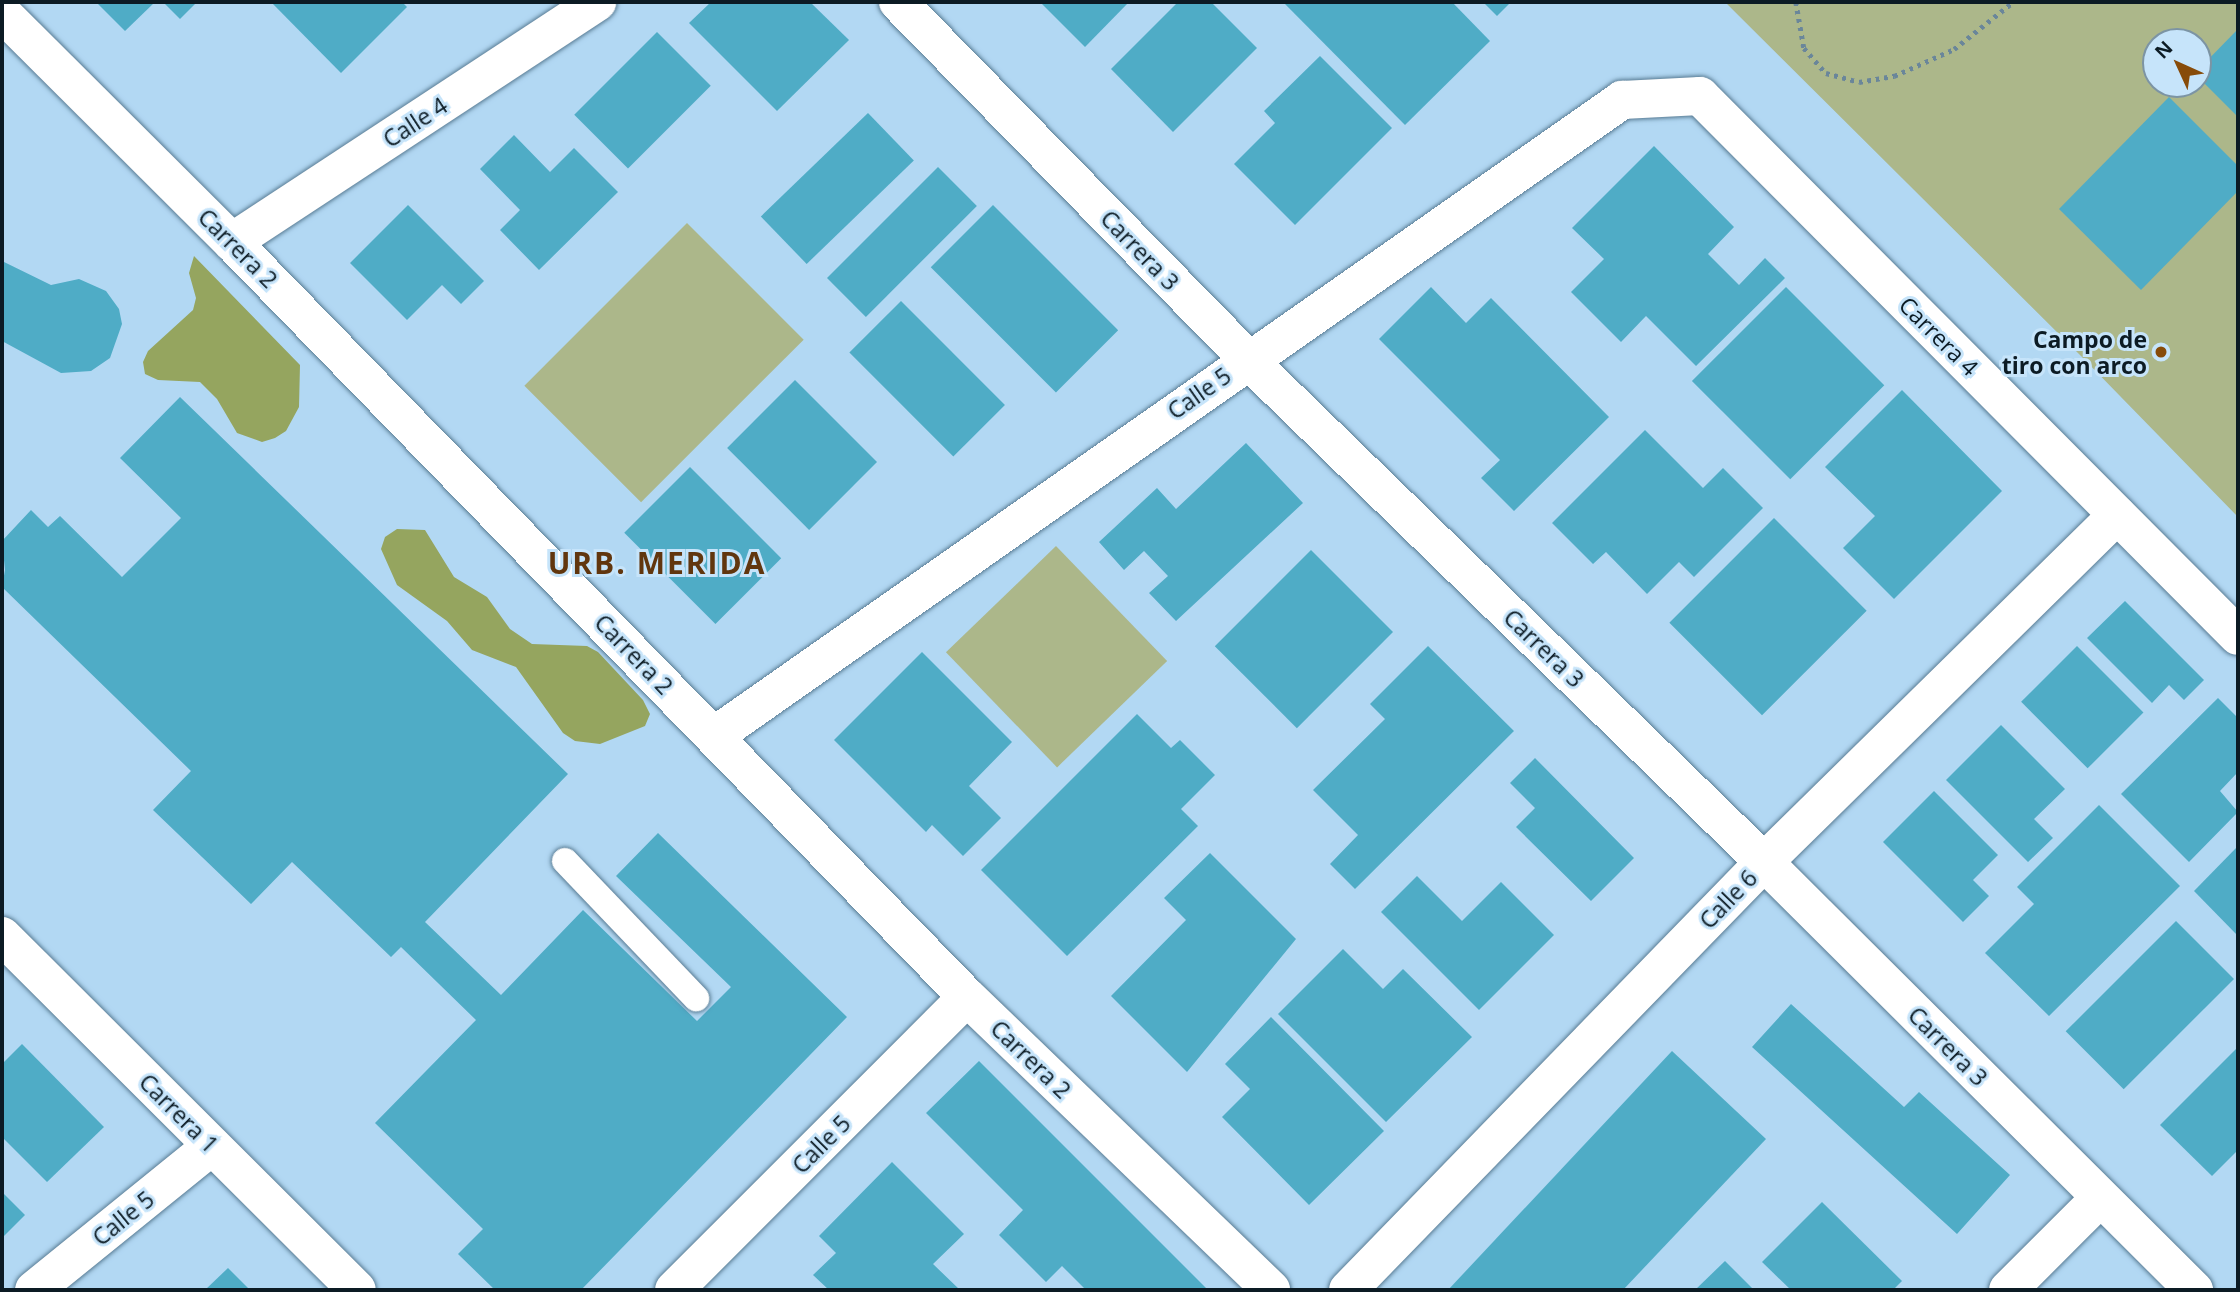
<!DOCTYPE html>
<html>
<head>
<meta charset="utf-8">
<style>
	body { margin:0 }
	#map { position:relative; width:2240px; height:1292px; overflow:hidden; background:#b2d8f3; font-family:"Open Sans",sans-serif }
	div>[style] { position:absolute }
	.green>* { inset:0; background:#acb78a; transform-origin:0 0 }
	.forest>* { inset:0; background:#95a55f }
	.building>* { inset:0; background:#4facc6; transform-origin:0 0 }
	.path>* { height:4.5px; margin-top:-2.25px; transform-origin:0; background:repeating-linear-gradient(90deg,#6a869a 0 3.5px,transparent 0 8.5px) }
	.roads { filter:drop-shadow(0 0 2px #597c94) drop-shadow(0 0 2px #597c94) }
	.service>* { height:26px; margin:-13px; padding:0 13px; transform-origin:13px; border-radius:13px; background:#fff }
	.minor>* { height:38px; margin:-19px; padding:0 19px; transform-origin:19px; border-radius:19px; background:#fff }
	.dots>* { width:19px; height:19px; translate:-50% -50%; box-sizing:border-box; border:4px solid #c6e4fa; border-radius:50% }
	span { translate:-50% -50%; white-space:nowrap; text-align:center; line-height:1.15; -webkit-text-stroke:6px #c6e4fa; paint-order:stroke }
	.street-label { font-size:23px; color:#0c1b24 }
	.poi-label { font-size:23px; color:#0c1b24; font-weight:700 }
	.right { translate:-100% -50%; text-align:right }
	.district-label { font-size:30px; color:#61360e; font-weight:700; letter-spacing:2px }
	.frame { position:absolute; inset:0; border:4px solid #0c1b24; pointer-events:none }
	.north { position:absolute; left:2142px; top:28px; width:70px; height:70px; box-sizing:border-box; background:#c6e4fa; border:2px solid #7c94a4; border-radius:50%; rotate:315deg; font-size:19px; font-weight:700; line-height:28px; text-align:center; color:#0c1b24 }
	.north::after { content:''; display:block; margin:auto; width:24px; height:32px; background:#874b09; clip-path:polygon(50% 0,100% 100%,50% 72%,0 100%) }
</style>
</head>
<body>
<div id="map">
	<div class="green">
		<i style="clip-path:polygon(evenodd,1725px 2px,2238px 2px,2238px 517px,2081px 356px,1725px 2px,2156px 42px,2198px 42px,2198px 84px,2156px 84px,2156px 42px)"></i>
		<i style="left:687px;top:223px;width:165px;height:230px;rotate:45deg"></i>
		<i style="left:1056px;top:546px;width:160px;height:153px;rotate:46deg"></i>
	</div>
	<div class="forest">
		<i style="clip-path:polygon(194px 256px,300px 365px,299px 407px,286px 431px,275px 438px,262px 442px,237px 433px,217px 399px,200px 382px,158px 380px,145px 374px,143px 362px,148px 351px,193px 310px,196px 298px,189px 273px)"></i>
		<i style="clip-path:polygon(397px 529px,425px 530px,454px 577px,487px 597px,510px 629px,532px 644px,587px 646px,598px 652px,643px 700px,650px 714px,645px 726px,600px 744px,575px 741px,563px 733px,516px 667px,472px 650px,447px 621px,397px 585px,381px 549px,385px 537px)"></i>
	</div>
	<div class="building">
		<i style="clip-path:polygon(96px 2px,155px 2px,125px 31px)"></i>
		<i style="clip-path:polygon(163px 2px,197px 2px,180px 19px)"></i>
		<i style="clip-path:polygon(271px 2px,402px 2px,407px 7px,341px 73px)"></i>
		<i style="clip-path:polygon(711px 2px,810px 2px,849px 40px,777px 111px,689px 23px)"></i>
		<i style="clip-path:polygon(1040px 2px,1129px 2px,1085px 47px)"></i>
		<i style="clip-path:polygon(1178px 2px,1211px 2px,1257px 48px,1173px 132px,1111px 69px)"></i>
		<i style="clip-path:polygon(1283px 2px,1452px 2px,1490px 41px,1405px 125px)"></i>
		<i style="clip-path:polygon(1483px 2px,1511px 2px,1497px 16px)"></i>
		<i style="clip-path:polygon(2238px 29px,2238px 117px,2198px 77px,2198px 70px)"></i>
		<i style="left:657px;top:32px;width:76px;height:117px;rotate:45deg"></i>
		<i style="clip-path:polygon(1320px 56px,1392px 128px,1295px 225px,1234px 164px,1275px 123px,1264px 111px)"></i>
		<i style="clip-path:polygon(2169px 97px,2238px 166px,2238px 191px,2141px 290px,2059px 209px)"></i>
		<i style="left:868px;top:113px;width:66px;height:149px;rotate:46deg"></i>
		<i style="clip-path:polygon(514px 135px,550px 172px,574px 148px,618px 192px,539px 270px,500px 230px,520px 210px,480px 169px)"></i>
		<i style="clip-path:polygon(1654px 146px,1734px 227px,1708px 254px,1739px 285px,1765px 258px,1785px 278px,1696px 366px,1646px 316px,1621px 342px,1571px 292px,1604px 259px,1572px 228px)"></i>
		<i style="left:938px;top:167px;width:55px;height:157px;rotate:45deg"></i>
		<i style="clip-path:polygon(408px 205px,484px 281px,461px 304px,442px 285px,407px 320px,350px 263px)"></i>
		<i style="left:993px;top:205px;width:177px;height:88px;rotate:45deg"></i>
		<i style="clip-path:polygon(2px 261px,51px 285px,79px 279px,106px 291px,119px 309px,122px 324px,110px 358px,91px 371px,61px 373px,2px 341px)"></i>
		<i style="clip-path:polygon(1431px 287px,1466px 323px,1491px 298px,1609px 417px,1514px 511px,1481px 478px,1500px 460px,1379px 339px)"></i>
		<i style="left:1786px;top:287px;width:139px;height:133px;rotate:45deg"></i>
		<i style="left:901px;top:301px;width:147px;height:73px;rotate:45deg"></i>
		<i style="left:795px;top:380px;width:116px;height:96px;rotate:45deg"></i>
		<i style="clip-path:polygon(1902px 390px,2002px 491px,1894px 599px,1843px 548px,1875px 516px,1825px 467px)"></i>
		<i style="clip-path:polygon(180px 397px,568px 774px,425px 922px,501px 995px,583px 910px,697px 1021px,731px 987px,616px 876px,658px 833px,847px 1017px,581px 1290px,495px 1290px,458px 1254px,483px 1229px,375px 1123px,476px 1020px,401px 947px,391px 957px,292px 862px,251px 904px,153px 810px,191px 771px,2px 587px,5px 570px,2px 541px,31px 510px,48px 527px,60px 516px,122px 577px,181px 518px,120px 458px)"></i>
		<i style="clip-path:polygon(1645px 430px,1703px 488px,1723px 468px,1763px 508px,1694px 577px,1679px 562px,1647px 594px,1606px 552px,1593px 564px,1552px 523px)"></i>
		<i style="clip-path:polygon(1246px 443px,1303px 503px,1176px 621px,1149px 593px,1168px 576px,1144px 551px,1124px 570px,1099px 542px,1157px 488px,1176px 509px)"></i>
		<i style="left:690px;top:467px;width:129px;height:93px;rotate:45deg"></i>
		<i style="left:1774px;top:518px;width:131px;height:148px;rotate:45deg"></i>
		<i style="left:1311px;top:550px;width:116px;height:136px;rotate:45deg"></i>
		<i style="clip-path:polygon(2125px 601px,2204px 680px,2184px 700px,2169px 685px,2152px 703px,2087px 638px)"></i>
		<i style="clip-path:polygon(1428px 646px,1514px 731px,1355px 889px,1330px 864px,1358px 835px,1313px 790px,1385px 719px,1370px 704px)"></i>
		<i style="left:2077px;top:646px;width:94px;height:79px;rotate:45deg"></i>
		<i style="clip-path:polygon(922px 652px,1012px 742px,969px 786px,1001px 818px,963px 856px,932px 825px,926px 832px,834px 740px)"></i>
		<i style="clip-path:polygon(2218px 698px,2238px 718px,2238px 772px,2220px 791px,2238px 812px,2189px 862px,2121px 794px)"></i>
		<i style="clip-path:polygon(1137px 714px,1171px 748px,1180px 740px,1215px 775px,1181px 809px,1198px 826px,1067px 956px,981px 870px)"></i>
		<i style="clip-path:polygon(2001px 725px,2065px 789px,2034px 819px,2053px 838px,2028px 862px,1946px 780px)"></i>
		<i style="clip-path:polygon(1535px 758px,1634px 858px,1591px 901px,1516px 827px,1535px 808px,1510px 783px)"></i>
		<i style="clip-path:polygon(1934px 791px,1998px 855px,1973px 880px,1989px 896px,1963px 922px,1883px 842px)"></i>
		<i style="clip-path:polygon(2099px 805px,2180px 886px,2049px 1016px,1985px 953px,2034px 904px,2017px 887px)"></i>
		<i style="clip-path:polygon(2238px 846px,2238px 936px,2194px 891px)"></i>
		<i style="clip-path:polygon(1210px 853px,1296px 939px,1187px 1072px,1111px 996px,1186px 920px,1164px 898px)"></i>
		<i style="clip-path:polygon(1417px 876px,1462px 921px,1501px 882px,1554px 935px,1479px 1010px,1381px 912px)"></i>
		<i style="left:2176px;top:921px;width:82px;height:156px;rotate:45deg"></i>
		<i style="clip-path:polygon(1343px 949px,1383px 989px,1403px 969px,1472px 1037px,1386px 1122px,1278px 1014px)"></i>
		<i style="clip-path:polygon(1791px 1004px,1904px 1107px,1919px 1092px,2010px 1175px,1957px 1234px,1752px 1047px)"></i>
		<i style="clip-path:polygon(1271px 1017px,1384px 1131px,1309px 1205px,1222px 1117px,1250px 1089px,1225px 1064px)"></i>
		<i style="clip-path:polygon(22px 1044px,104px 1127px,47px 1182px,2px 1137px,2px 1064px)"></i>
		<i style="clip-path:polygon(2238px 1047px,2238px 1150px,2212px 1176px,2160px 1125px)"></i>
		<i style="clip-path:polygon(1672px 1051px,1766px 1139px,1623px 1290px,1448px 1290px)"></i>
		<i style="clip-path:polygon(979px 1061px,1208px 1290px,1086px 1290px,1062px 1266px,1046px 1282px,999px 1235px,1023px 1210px,926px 1113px)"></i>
		<i style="clip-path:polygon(892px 1162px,964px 1234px,933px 1264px,960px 1290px,829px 1290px,813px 1275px,836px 1253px,819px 1236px)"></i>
		<i style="clip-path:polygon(2px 1192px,25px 1215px,2px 1238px)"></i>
		<i style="clip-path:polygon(1822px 1202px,1902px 1281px,1893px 1290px,1791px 1290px,1762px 1262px)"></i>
		<i style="clip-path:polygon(1725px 1261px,1754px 1290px,1695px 1290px)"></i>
		<i style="clip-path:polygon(228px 1268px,250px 1290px,205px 1290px)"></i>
	</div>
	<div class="path">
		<i style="left:1796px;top:2px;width:47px;rotate:80.1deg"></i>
		<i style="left:1804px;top:48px;width:33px;rotate:49deg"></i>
		<i style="left:1826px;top:73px;width:34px;rotate:15deg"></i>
		<i style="left:1859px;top:82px;width:36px;rotate:-10deg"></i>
		<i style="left:1894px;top:76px;width:66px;rotate:-24.2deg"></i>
		<i style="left:1954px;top:49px;width:75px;rotate:-38.5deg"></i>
	</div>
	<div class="roads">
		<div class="service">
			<i style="left:565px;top:861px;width:190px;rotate:46.3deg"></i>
		</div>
		<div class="minor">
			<i style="left:898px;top:2px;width:499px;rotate:45.6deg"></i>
			<i style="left:1247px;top:359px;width:721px;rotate:44.21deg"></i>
			<i style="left:1764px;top:862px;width:607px;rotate:44.87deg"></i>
			<i style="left:2px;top:13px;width:325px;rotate:44.9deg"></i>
			<i style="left:232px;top:242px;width:1054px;rotate:45.77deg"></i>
			<i style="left:967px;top:997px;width:422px;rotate:43.9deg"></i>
			<i style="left:232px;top:242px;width:437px;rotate:-33.3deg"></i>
			<i style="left:714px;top:736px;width:1109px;rotate:-35.01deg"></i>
			<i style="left:1622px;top:100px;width:78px;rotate:-2.9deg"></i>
			<i style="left:1700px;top:96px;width:762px;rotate:45.11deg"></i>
			<i style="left:2px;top:936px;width:501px;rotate:44.92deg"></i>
			<i style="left:34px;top:1290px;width:229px;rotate:-39deg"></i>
			<i style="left:674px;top:1290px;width:414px;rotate:-45deg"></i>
			<i style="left:1348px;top:1290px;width:597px;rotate:-45.81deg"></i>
			<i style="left:1764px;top:862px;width:495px;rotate:-44.5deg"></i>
			<i style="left:2008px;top:1290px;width:130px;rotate:-45deg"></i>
		</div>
	</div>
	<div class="dots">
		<i style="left:2161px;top:352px;background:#874b09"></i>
	</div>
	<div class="street-label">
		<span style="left:415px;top:122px;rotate:-33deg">Calle 4</span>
		<span style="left:238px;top:248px;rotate:45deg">Carrera 2</span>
		<span style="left:1140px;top:250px;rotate:46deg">Carrera 3</span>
		<span style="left:1939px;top:336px;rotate:45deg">Carrera 4</span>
		<span style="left:1199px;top:393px;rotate:-35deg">Calle 5</span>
		<span style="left:1544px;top:648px;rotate:44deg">Carrera 3</span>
		<span style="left:634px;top:654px;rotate:46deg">Carrera 2</span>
		<span style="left:1728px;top:899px;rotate:-46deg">Calle 6</span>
		<span style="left:1948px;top:1046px;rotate:45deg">Carrera 3</span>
		<span style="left:1031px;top:1059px;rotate:44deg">Carrera 2</span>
		<span style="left:179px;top:1113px;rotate:45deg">Carrera 1</span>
		<span style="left:821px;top:1144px;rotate:-45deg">Calle 5</span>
		<span style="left:123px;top:1218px;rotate:-39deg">Calle 5</span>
	</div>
	<div class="poi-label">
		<span class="right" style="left:2147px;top:352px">Campo de<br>tiro con arco</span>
	</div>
	<div class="district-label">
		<span style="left:657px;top:563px">URB. MERIDA</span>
	</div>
	<div class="frame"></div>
	<div class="north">N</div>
</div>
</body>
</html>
